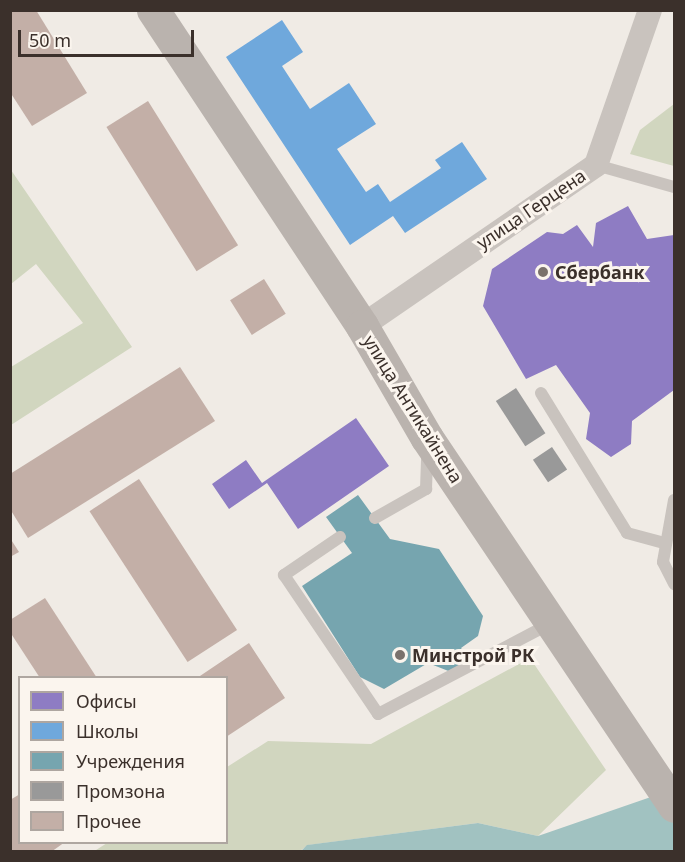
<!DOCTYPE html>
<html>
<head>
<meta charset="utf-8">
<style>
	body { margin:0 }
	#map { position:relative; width:685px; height:862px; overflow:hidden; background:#f0ebe5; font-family:"Noto Sans",sans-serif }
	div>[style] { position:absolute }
	.green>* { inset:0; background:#d1d6bf }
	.water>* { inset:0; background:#a1c2c1 }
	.offices>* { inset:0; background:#8e7cc3 }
	.schools>* { inset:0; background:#6fa8dc }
	.public>* { inset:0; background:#76a5af }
	.industry>* { inset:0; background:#999; transform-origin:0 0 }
	.building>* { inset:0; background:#c3afa7; transform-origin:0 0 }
	.service>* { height:12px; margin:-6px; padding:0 6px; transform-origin:6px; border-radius:6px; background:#c9c3be }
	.minor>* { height:24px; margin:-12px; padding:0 12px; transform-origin:12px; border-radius:12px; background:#c9c3be }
	.secondary>* { height:33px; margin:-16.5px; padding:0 16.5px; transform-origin:16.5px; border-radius:16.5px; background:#bab3ae }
	.dots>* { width:16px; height:16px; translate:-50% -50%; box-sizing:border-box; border:3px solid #fbf5ee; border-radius:50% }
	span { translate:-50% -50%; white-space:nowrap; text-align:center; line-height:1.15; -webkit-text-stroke:6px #fbf5ee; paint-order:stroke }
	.street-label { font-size:18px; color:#3b302b }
	.poi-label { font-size:18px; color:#3b302b; font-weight:700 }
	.left { translate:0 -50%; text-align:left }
	.frame { position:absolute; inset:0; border:12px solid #3b302b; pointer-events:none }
	.legend { position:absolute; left:18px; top:676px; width:210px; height:168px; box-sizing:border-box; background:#fbf5ee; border:2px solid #aea6a0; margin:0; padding:8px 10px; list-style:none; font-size:18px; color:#3b302b }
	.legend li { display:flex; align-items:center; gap:12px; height:30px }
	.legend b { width:30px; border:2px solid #aea6a0 }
	.scale { position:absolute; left:18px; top:30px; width:176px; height:27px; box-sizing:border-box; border:3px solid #3b302b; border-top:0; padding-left:8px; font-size:18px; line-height:21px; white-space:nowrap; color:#3b302b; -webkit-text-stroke:4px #fbf5ee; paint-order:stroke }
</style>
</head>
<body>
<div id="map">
	<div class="green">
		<i style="clip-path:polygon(674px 104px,674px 166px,630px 154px,640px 130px)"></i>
		<i style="clip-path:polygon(11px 170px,132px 347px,11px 425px,11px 367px,83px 323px,36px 264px,11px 284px)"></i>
		<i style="clip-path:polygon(530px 658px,606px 770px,538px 836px,478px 823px,308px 845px,300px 851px,93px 852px,107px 843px,226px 842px,227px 767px,268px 741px,371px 744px)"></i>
	</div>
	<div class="water">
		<i style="clip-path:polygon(674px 789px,674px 851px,300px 852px,307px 845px,478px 823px,538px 836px)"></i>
	</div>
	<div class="offices">
		<i style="clip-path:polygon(628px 206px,647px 239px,674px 235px,674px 390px,632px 421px,631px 444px,611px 457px,586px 439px,590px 413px,556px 365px,526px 379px,483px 306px,492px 269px,547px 232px,563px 234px,577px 225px,593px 247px,596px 223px)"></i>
		<i style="clip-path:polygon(356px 418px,389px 466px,298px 529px,267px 483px,229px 509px,212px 484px,246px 460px,262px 483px)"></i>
	</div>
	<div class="schools">
		<i style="clip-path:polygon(282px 20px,303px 52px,282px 66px,310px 109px,349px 83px,376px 124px,337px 149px,366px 192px,378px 184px,390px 202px,441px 168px,435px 160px,462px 142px,487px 179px,405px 233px,393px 216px,350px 245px,226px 57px)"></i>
	</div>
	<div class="public">
		<i style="clip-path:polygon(358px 495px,390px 539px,439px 549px,483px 616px,478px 636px,461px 648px,469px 659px,451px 672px,428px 663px,384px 689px,360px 677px,302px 586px,352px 553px,326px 517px)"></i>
	</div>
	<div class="industry">
		<i style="left:516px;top:388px;width:54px;height:24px;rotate:57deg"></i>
		<i style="left:552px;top:447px;width:27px;height:23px;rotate:56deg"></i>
	</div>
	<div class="building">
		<i style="clip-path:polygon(10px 10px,36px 10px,87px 93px,32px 126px,10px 92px)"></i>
		<i style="left:148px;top:101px;width:170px;height:49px;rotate:58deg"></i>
		<i style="left:264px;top:279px;width:41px;height:40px;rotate:58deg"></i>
		<i style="clip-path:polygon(180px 367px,215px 421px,28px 538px,10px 509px,10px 474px)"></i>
		<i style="left:139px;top:479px;width:180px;height:59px;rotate:57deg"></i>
		<i style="clip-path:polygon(10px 538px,19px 552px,10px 557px)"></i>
		<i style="clip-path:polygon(45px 598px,97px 678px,40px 678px,10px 632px,10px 620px)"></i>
		<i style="clip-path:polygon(249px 643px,285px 698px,226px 737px,226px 678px,197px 678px)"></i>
		<i style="clip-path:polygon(20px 794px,20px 842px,65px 842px,51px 852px,10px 852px,10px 800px)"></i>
	</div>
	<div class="service">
		<i style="left:596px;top:165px;width:81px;rotate:15.8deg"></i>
		<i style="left:541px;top:393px;width:164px;rotate:58.4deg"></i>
		<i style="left:627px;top:533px;width:38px;rotate:15deg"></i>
		<i style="left:674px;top:500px;width:63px;rotate:100.1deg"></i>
		<i style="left:663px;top:562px;width:25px;rotate:63deg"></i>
		<i style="left:375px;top:518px;width:59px;rotate:-29.6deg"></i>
		<i style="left:426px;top:489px;width:38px;rotate:-88deg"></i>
		<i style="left:340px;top:537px;width:68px;rotate:145.8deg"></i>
		<i style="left:284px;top:575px;width:168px;rotate:55.9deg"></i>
		<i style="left:378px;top:714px;width:195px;rotate:-27.7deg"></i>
	</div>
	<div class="minor">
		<i style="left:362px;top:326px;width:284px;rotate:-34.5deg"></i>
		<i style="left:596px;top:165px;width:164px;rotate:-70.8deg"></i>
	</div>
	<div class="secondary">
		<i style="left:153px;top:10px;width:379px;rotate:56.5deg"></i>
		<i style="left:362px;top:326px;width:129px;rotate:59.9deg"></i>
		<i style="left:427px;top:438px;width:443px;rotate:56.1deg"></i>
	</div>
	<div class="dots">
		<i style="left:543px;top:272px;background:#7a716c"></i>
		<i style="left:400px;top:655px;background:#7a716c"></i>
	</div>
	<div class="street-label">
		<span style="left:531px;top:209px;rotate:-34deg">улица Герцена</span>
		<span style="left:413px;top:409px;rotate:58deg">улица Антикайнена</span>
	</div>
	<div class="poi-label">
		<span class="left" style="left:555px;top:272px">Сбербанк</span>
		<span class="left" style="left:412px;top:655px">Минстрой РК</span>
	</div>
	<div class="frame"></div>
	<ul class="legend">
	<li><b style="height:16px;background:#8e7cc3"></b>Офисы</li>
	<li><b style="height:16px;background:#6fa8dc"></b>Школы</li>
	<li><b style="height:16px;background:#76a5af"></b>Учреждения</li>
	<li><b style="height:16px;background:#999"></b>Промзона</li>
	<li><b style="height:16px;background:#c3afa7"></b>Прочее</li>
	</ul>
	<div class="scale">50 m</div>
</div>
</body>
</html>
